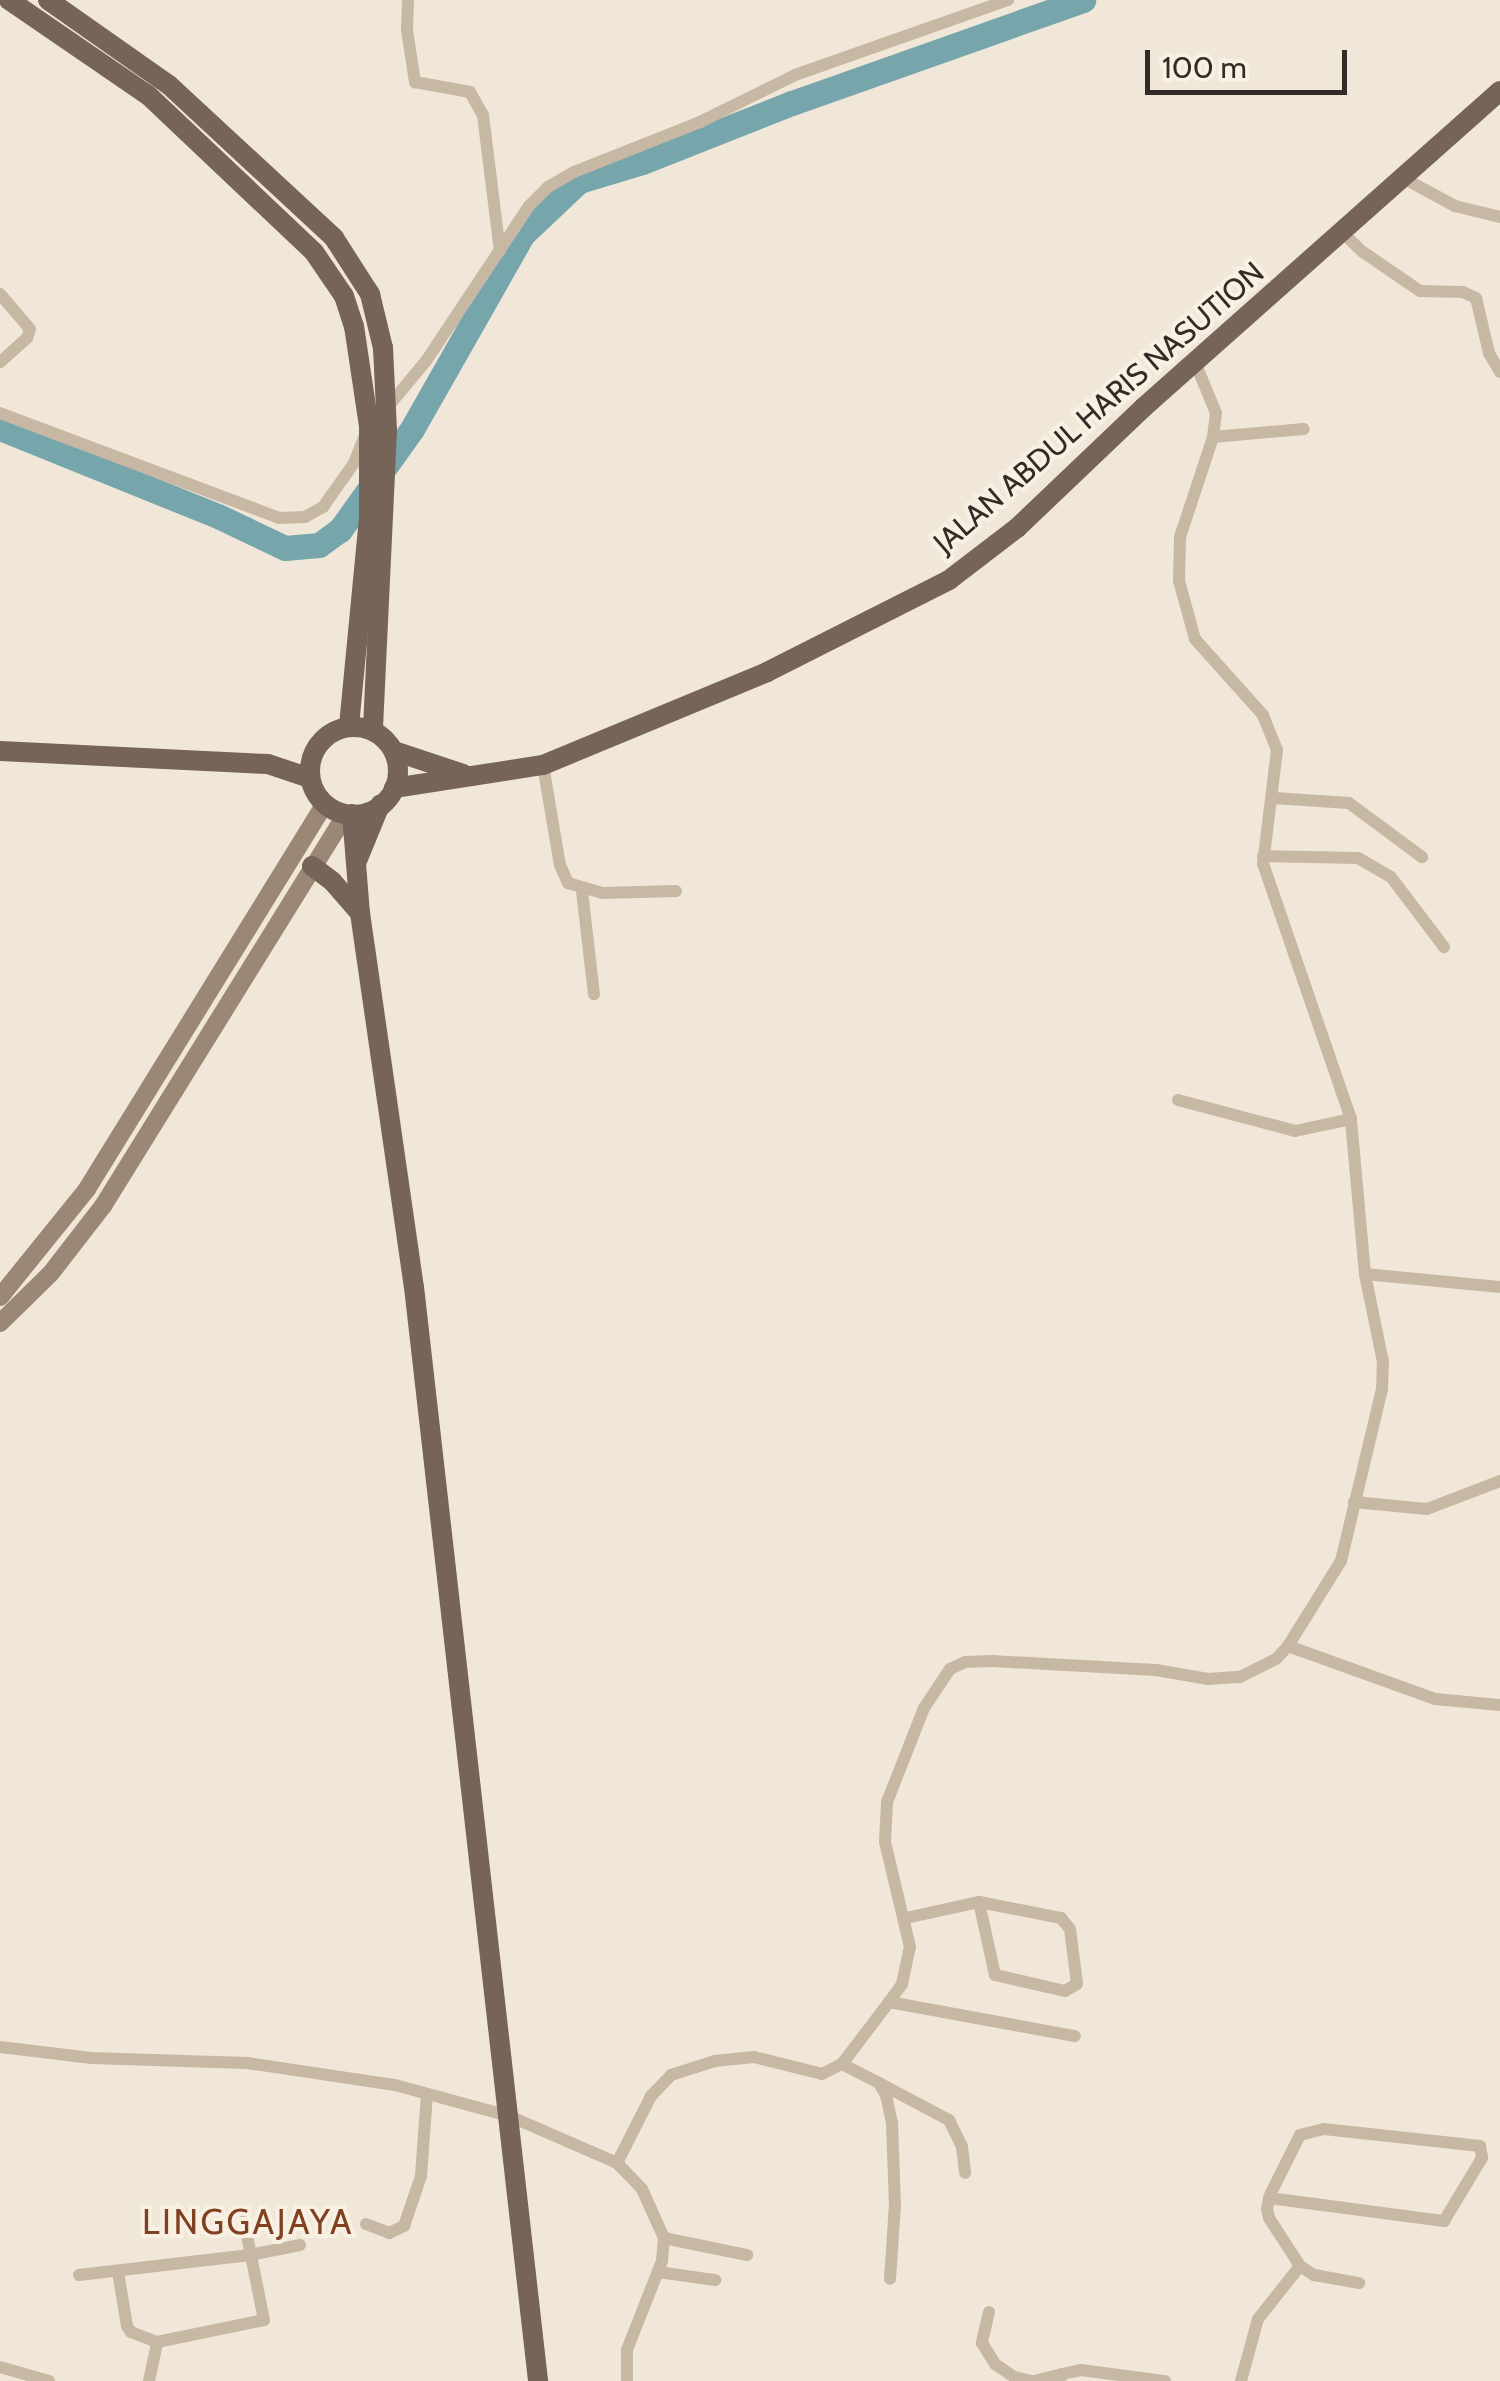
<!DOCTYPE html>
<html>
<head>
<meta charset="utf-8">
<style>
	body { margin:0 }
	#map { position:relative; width:1500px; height:2381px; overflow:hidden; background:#f0e7d8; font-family:Cabin,sans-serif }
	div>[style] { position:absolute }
	.river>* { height:25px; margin:-12.5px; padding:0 12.5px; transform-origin:12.5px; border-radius:12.5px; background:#77a5ac }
	.street>* { height:12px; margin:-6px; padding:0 6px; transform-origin:6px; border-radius:6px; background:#c7b8a4 }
	.secondary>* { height:18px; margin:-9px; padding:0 9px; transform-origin:9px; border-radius:9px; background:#9b8776 }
	.primary>* { height:20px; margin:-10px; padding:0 10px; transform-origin:10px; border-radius:10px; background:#756457 }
	.primary>.ring { margin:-10px; padding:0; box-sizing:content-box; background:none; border:20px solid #756457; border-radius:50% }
	span { translate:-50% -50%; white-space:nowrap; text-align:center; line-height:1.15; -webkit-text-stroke:8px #f8f1e3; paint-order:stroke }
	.street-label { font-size:30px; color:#332b26 }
	.quarter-label { font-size:35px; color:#804021; letter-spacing:2.5px }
	.scale { position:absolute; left:1145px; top:50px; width:202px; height:45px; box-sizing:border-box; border:5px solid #332b26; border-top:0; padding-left:12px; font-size:30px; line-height:35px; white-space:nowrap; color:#332b26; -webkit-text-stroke:8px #f8f1e3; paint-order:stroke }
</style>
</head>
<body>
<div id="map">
	<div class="river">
		<i style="left:0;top:428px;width:237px;rotate:22deg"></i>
		<i style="left:220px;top:517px;width:72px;rotate:25.5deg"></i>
		<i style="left:285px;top:548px;width:34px;rotate:-5deg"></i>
		<i style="left:319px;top:545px;width:26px;rotate:-36deg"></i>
		<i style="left:340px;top:530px;width:124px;rotate:-54.5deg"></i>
		<i style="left:412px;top:429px;width:223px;rotate:-60.4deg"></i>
		<i style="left:522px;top:235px;width:79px;rotate:-43.5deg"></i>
		<i style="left:579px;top:181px;width:66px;rotate:-16.8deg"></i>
		<i style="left:642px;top:162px;width:161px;rotate:-21.5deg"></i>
		<i style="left:792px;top:103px;width:309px;rotate:-19.5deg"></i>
	</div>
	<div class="street">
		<i style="left:408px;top:0;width:30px;rotate:92deg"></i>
		<i style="left:407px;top:30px;width:53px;rotate:81.3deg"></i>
		<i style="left:415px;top:82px;width:56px;rotate:10.3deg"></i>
		<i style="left:470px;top:92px;width:26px;rotate:61deg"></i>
		<i style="left:483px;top:115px;width:137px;rotate:82.9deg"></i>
		<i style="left:1405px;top:179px;width:57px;rotate:28.4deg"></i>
		<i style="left:1455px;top:206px;width:46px;rotate:13.7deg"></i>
		<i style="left:1343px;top:233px;width:28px;rotate:44deg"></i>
		<i style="left:1363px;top:252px;width:69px;rotate:34.4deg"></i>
		<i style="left:1420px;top:291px;width:43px;rotate:1.3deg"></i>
		<i style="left:1463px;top:292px;width:14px;rotate:25deg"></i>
		<i style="left:1476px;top:298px;width:57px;rotate:76.7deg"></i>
		<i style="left:1489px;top:353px;width:22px;rotate:60deg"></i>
		<i style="left:0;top:294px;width:46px;rotate:49.4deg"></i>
		<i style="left:30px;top:329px;width:9px;rotate:108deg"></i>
		<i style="left:27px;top:338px;width:36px;rotate:138deg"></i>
		<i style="left:386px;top:409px;width:62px;rotate:-50.2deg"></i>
		<i style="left:426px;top:361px;width:186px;rotate:-56.4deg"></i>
		<i style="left:529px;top:206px;width:27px;rotate:-45deg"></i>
		<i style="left:548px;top:187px;width:30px;rotate:-30deg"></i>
		<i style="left:574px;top:172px;width:136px;rotate:-21.6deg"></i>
		<i style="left:700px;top:122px;width:106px;rotate:-26.3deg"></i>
		<i style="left:795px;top:75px;width:226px;rotate:-19.4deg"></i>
		<i style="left:0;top:413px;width:298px;rotate:20.6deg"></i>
		<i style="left:279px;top:518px;width:26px;rotate:-2deg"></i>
		<i style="left:305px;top:517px;width:21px;rotate:-29deg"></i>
		<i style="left:323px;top:507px;width:54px;rotate:-54.8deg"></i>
		<i style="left:354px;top:463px;width:29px;rotate:-68deg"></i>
		<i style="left:1213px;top:437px;width:91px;rotate:-5deg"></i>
		<i style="left:543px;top:765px;width:101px;rotate:80.4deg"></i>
		<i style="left:560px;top:865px;width:20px;rotate:66deg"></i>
		<i style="left:568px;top:883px;width:35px;rotate:16deg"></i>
		<i style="left:602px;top:893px;width:74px;rotate:-1.5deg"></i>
		<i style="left:1274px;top:798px;width:75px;rotate:3.8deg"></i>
		<i style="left:1349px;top:803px;width:91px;rotate:36.5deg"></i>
		<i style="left:1263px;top:856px;width:95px;rotate:1.2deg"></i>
		<i style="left:1358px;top:858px;width:38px;rotate:30deg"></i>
		<i style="left:1391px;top:877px;width:88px;rotate:52.9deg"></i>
		<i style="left:582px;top:891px;width:104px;rotate:83.4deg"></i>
		<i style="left:1178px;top:1100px;width:121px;rotate:14.8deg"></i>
		<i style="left:1295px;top:1131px;width:57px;rotate:-12.1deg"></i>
		<i style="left:1365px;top:1274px;width:136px;rotate:5.5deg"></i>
		<i style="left:1354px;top:1502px;width:73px;rotate:5.5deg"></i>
		<i style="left:1427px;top:1509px;width:78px;rotate:-21deg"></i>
		<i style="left:1288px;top:1646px;width:156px;rotate:19.8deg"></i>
		<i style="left:1435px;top:1699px;width:65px;rotate:5.3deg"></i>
		<i style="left:906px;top:1918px;width:75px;rotate:-12.4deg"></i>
		<i style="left:979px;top:1902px;width:84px;rotate:11deg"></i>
		<i style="left:1061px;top:1918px;width:14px;rotate:51deg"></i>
		<i style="left:1070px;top:1929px;width:55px;rotate:82.7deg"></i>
		<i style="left:1077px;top:1984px;width:14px;rotate:150deg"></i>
		<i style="left:1065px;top:1991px;width:72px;rotate:-167.1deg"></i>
		<i style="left:995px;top:1975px;width:75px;rotate:-102.4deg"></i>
		<i style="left:889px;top:2002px;width:189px;rotate:10.4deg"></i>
		<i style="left:0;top:2047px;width:92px;rotate:6.9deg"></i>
		<i style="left:91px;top:2058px;width:156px;rotate:1.8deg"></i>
		<i style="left:247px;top:2063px;width:150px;rotate:8.5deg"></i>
		<i style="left:395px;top:2085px;width:118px;rotate:15.2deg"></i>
		<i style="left:509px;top:2116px;width:118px;rotate:23.5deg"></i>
		<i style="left:617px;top:2163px;width:36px;rotate:46deg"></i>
		<i style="left:642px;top:2189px;width:54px;rotate:65.8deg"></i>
		<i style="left:664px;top:2238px;width:23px;rotate:95deg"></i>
		<i style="left:662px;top:2261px;width:96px;rotate:111.5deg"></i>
		<i style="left:627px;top:2350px;width:31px;rotate:90deg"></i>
		<i style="left:842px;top:2064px;width:42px;rotate:27.2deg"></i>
		<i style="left:879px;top:2083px;width:14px;rotate:60deg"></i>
		<i style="left:886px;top:2095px;width:30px;rotate:78deg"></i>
		<i style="left:892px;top:2124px;width:80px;rotate:87.9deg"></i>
		<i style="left:895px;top:2204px;width:75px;rotate:93.8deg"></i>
		<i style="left:879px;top:2083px;width:79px;rotate:27.9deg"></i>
		<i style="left:949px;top:2120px;width:30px;rotate:64deg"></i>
		<i style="left:962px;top:2147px;width:26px;rotate:83deg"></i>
		<i style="left:617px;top:2163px;width:75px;rotate:-63.1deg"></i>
		<i style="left:651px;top:2096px;width:29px;rotate:-46deg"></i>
		<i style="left:671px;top:2075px;width:46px;rotate:-17.7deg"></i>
		<i style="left:715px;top:2061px;width:39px;rotate:-6deg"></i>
		<i style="left:754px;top:2057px;width:70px;rotate:14deg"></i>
		<i style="left:822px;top:2074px;width:22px;rotate:-27deg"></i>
		<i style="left:842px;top:2064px;width:78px;rotate:-52.8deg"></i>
		<i style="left:889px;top:2002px;width:22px;rotate:-54deg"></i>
		<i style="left:902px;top:1984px;width:38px;rotate:-78deg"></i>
		<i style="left:910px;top:1947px;width:108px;rotate:-103.4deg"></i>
		<i style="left:885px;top:1842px;width:40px;rotate:-87.1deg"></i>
		<i style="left:887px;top:1802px;width:101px;rotate:-68.5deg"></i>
		<i style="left:924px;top:1708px;width:47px;rotate:-56.3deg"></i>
		<i style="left:950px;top:1669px;width:17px;rotate:-25deg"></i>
		<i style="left:965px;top:1662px;width:26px;rotate:-2deg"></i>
		<i style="left:991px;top:1661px;width:165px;rotate:3.1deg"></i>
		<i style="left:1156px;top:1670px;width:53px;rotate:9.8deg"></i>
		<i style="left:1208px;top:1679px;width:32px;rotate:-4deg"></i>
		<i style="left:1240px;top:1677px;width:40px;rotate:-26.6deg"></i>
		<i style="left:1276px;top:1659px;width:18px;rotate:-47deg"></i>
		<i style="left:1288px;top:1646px;width:100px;rotate:-58.1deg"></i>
		<i style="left:1341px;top:1561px;width:177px;rotate:-76.6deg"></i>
		<i style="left:1382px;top:1389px;width:27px;rotate:-88deg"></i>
		<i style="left:1383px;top:1362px;width:90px;rotate:-101.6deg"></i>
		<i style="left:1365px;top:1274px;width:156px;rotate:-95.2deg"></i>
		<i style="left:1351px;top:1119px;width:270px;rotate:-109deg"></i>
		<i style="left:1263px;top:864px;width:115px;rotate:-83deg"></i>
		<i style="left:1277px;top:750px;width:38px;rotate:-112deg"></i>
		<i style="left:1263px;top:715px;width:102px;rotate:-131.8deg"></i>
		<i style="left:1195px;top:639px;width:60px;rotate:-105.4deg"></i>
		<i style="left:1179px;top:581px;width:44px;rotate:-88.7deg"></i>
		<i style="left:1180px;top:537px;width:105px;rotate:-71.7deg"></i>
		<i style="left:1213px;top:437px;width:24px;rotate:-83deg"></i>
		<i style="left:1216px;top:413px;width:55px;rotate:-112.4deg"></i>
		<i style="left:1269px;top:2198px;width:177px;rotate:7.5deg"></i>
		<i style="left:1444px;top:2221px;width:74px;rotate:-58.9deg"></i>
		<i style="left:1482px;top:2158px;width:12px;rotate:-99deg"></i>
		<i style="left:1480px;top:2146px;width:157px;rotate:-173.8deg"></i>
		<i style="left:1324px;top:2129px;width:25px;rotate:166deg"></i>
		<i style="left:1300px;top:2135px;width:65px;rotate:116.6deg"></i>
		<i style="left:1271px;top:2193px;width:5px;rotate:112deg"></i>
		<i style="left:1269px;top:2198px;width:11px;rotate:100deg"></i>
		<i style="left:1267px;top:2209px;width:9px;rotate:77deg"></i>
		<i style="left:1269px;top:2218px;width:57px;rotate:57.1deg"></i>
		<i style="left:1300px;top:2266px;width:17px;rotate:33deg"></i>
		<i style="left:1314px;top:2275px;width:46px;rotate:10.1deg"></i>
		<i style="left:366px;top:2224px;width:25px;rotate:21deg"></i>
		<i style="left:389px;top:2233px;width:17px;rotate:-25deg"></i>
		<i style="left:404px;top:2226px;width:53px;rotate:-71.2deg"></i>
		<i style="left:421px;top:2176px;width:82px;rotate:-85.8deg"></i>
		<i style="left:664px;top:2238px;width:85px;rotate:11.6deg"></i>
		<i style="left:118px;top:2272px;width:55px;rotate:80.5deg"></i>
		<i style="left:127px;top:2326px;width:7px;rotate:56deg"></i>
		<i style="left:131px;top:2332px;width:28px;rotate:21deg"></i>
		<i style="left:157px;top:2342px;width:109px;rotate:-11.6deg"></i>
		<i style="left:264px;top:2320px;width:101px;rotate:-101.4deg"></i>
		<i style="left:658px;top:2272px;width:58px;rotate:8deg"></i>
		<i style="left:79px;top:2275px;width:172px;rotate:-6.7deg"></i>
		<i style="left:250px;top:2255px;width:51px;rotate:-11.3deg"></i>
		<i style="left:989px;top:2312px;width:32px;rotate:103deg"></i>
		<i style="left:982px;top:2343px;width:25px;rotate:58deg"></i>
		<i style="left:995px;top:2364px;width:23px;rotate:34deg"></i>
		<i style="left:1014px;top:2377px;width:17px;rotate:13deg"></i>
		<i style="left:0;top:2367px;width:51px;rotate:15.9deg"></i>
		<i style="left:149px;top:2381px;width:40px;rotate:-78deg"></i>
		<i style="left:1034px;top:2381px;width:29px;rotate:-14deg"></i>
		<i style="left:1060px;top:2381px;width:7px;rotate:-74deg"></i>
		<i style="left:1062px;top:2374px;width:19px;rotate:-12deg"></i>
		<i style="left:1081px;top:2370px;width:85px;rotate:7.5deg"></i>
		<i style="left:1241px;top:2381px;width:64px;rotate:-74.7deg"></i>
		<i style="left:1258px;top:2319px;width:68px;rotate:-51.6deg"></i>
	</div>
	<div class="secondary">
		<i style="left:0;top:1297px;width:139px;rotate:-51.1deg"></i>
		<i style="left:87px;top:1189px;width:453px;rotate:-58.3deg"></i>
		<i style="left:0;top:1323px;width:71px;rotate:-44.4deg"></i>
		<i style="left:51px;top:1273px;width:85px;rotate:-52.2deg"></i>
		<i style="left:103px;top:1206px;width:461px;rotate:-58.2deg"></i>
	</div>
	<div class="primary">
		<i style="left:9px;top:0;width:168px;rotate:34.4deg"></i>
		<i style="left:148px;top:95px;width:228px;rotate:43.4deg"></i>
		<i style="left:314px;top:252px;width:53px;rotate:55.7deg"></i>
		<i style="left:344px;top:296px;width:32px;rotate:72deg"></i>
		<i style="left:354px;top:326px;width:101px;rotate:81.5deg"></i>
		<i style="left:369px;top:426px;width:92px;rotate:90deg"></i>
		<i style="left:369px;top:518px;width:209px;rotate:95.5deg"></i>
		<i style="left:48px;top:0;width:148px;rotate:35.1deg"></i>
		<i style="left:169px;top:85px;width:225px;rotate:42.8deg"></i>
		<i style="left:334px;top:238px;width:67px;rotate:57.3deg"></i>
		<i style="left:370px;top:294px;width:56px;rotate:76.5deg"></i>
		<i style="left:383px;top:348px;width:83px;rotate:87.2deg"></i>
		<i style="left:387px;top:431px;width:299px;rotate:92.7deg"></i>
		<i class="ring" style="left:310px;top:727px;width:68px;height:68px"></i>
		<i style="left:0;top:751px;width:268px;rotate:2.8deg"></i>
		<i style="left:268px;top:764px;width:44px;rotate:18.4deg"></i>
		<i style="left:394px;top:751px;width:73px;rotate:18.4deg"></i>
		<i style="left:394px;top:788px;width:151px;rotate:-8.8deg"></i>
		<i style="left:543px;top:765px;width:243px;rotate:-22.5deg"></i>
		<i style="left:767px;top:672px;width:204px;rotate:-26.8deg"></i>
		<i style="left:949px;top:580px;width:86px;rotate:-37.4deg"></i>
		<i style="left:1017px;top:528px;width:175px;rotate:-43.6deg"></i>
		<i style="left:1144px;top:407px;width:476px;rotate:-41.6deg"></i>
		<i style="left:352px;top:814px;width:99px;rotate:85.4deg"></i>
		<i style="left:360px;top:913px;width:378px;rotate:81.8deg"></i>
		<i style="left:414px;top:1287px;width:1101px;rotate:83.53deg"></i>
		<i style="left:357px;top:861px;width:61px;rotate:-67.7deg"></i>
		<i style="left:312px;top:866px;width:25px;rotate:37deg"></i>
		<i style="left:332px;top:881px;width:43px;rotate:48.8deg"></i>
	</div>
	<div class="street-label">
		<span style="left:1099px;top:408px;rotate:-41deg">JALAN ABDUL HARIS NASUTION</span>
	</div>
	<div class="quarter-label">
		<span style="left:248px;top:2222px">LINGGAJAYA</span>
	</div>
	<div class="scale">100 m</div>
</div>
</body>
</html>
